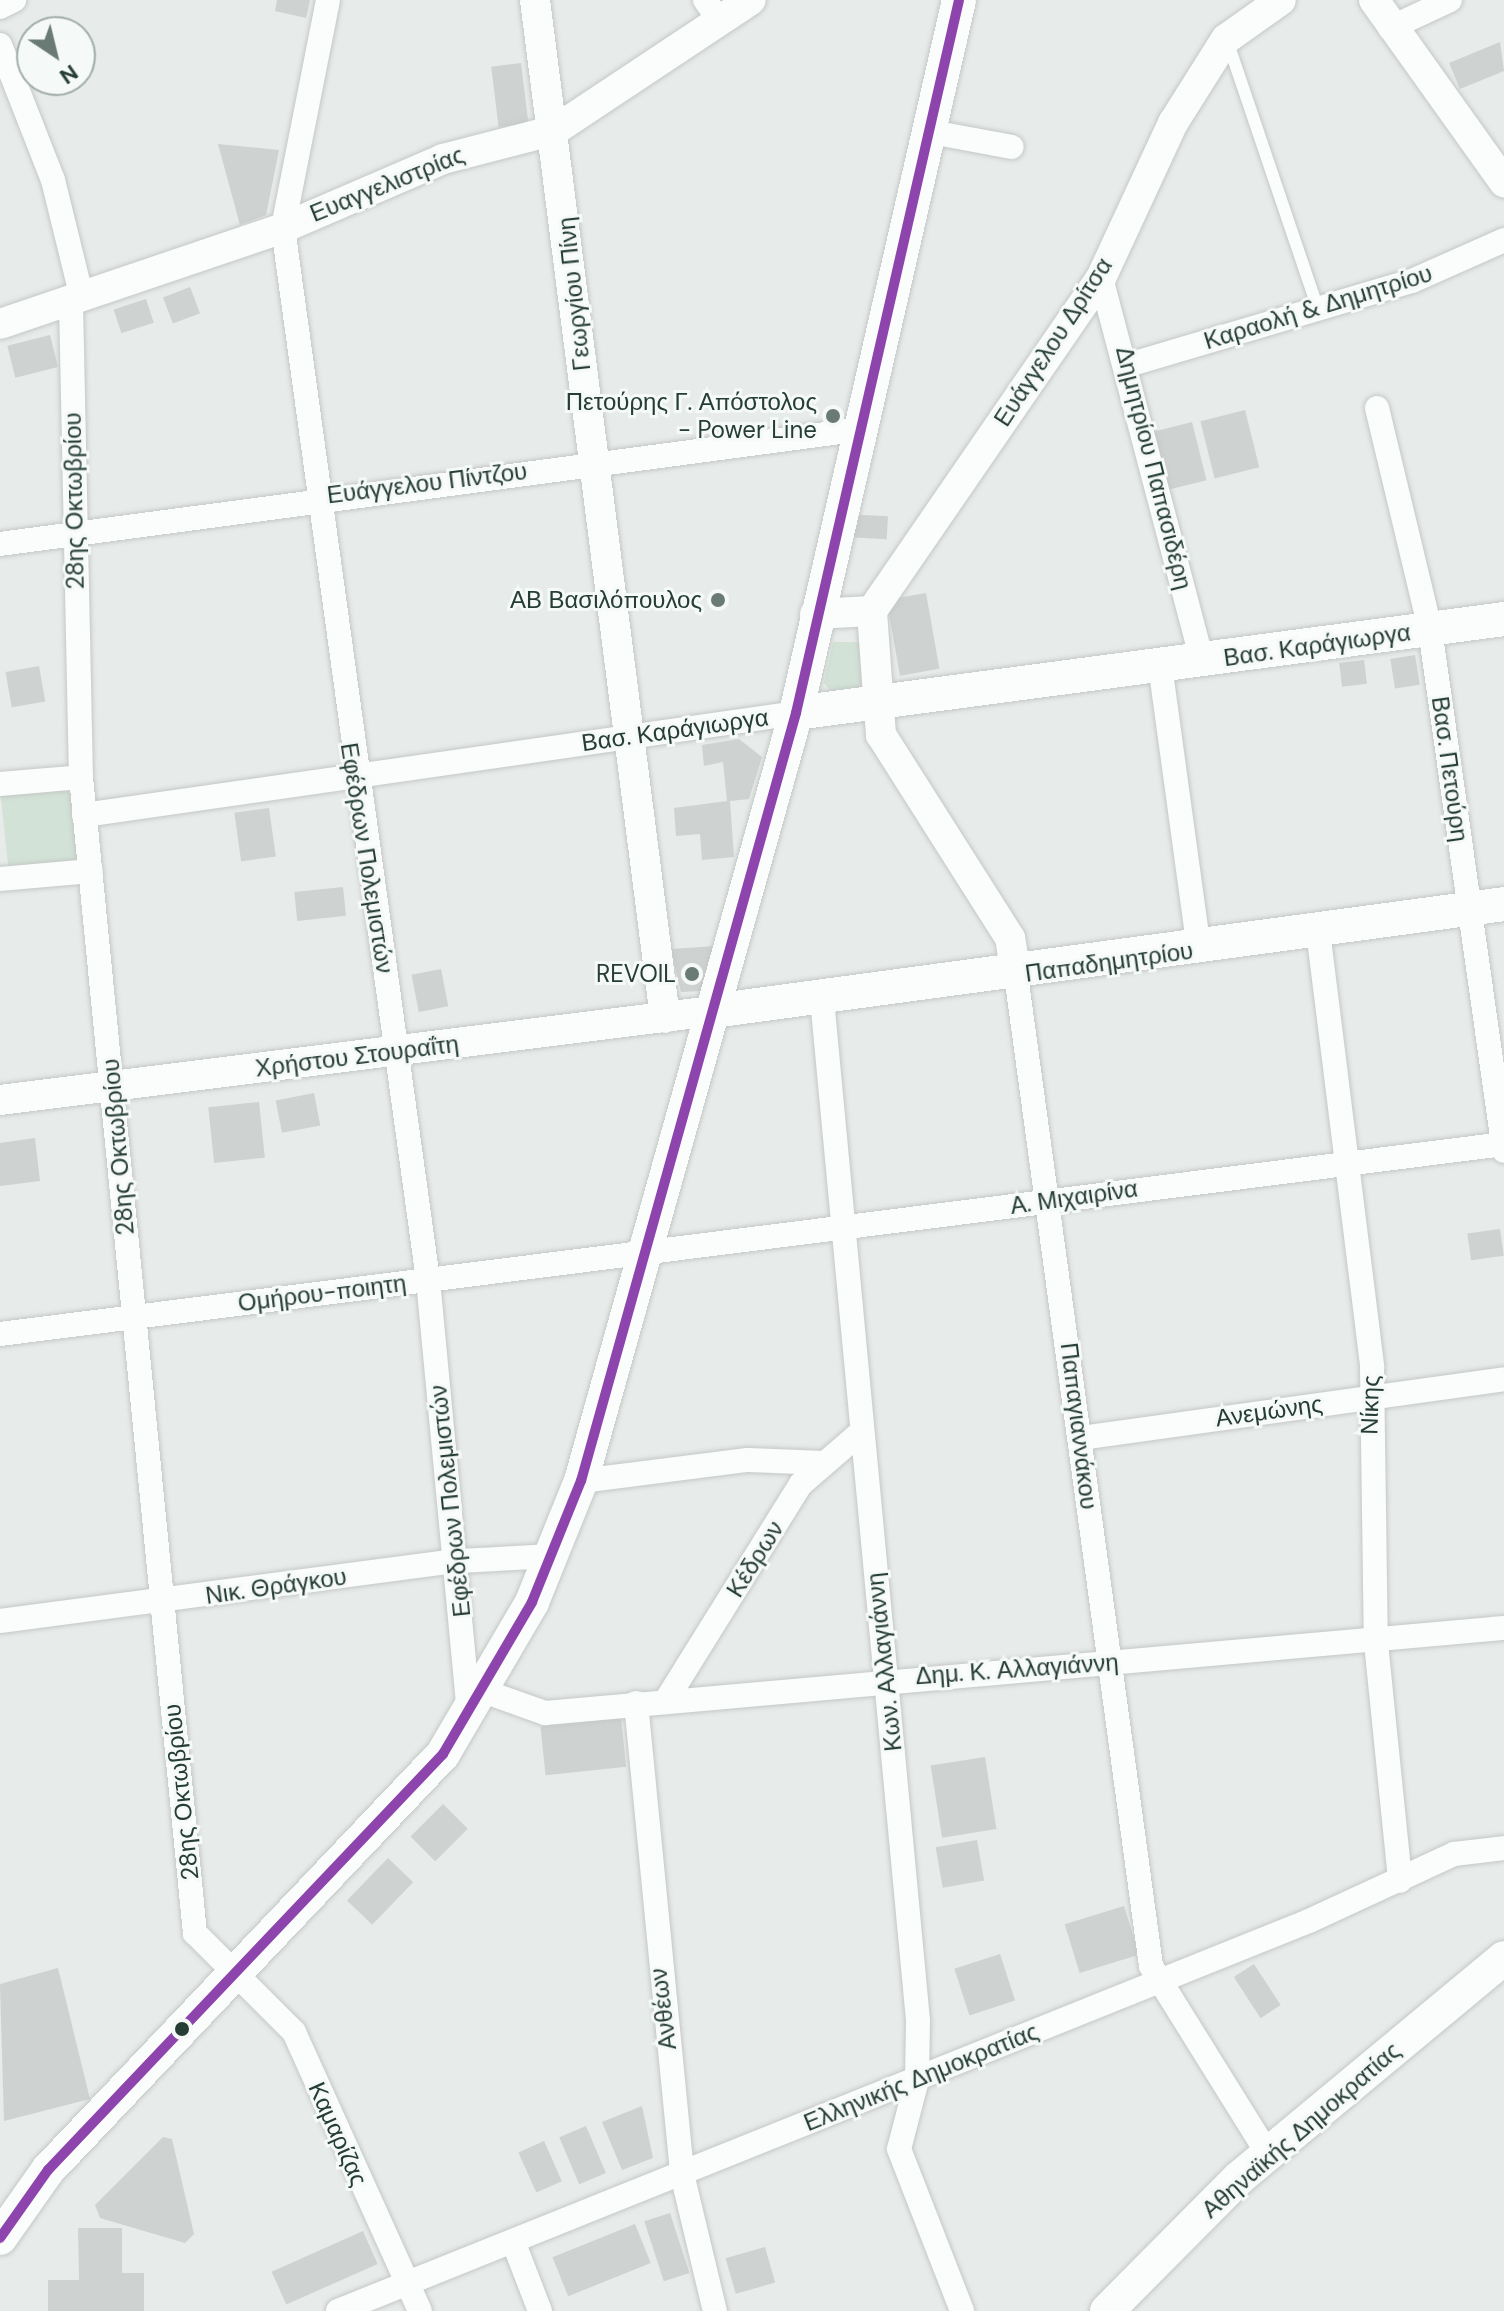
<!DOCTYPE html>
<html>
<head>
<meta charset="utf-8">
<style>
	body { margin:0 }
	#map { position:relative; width:1504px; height:2311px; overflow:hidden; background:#e7ebe9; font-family:"DM Sans",sans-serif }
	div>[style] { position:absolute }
	.green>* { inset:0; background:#d2e2d6; transform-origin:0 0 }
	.building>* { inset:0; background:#ced2d0; transform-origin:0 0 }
	.roads { filter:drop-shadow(0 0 2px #c4c8c6) drop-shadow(0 0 2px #c4c8c6) }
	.service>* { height:12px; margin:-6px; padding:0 6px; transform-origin:6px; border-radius:6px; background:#fbfcfc }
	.minor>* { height:24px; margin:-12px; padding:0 12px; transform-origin:12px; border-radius:12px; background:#fbfcfc }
	.tertiary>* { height:30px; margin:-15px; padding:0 15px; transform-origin:15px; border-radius:15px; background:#fbfcfc }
	.secondary>* { height:34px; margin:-17px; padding:0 17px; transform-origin:17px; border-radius:17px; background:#fbfcfc }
	.bus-1>* { height:10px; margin:-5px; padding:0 5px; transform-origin:5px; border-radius:5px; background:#8e44ad }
	.dots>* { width:22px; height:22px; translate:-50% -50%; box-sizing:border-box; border:4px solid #f5f9f7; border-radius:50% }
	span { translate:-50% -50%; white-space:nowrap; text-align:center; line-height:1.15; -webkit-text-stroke:6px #f5f9f7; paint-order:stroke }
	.street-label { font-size:24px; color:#263d36 }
	.poi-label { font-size:24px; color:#263d36 }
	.right { translate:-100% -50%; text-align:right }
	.north { position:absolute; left:16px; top:16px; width:80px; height:80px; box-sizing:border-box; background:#f5f9f7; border:2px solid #a2aeaa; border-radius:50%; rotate:145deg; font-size:22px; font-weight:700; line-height:32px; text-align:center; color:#263d36 }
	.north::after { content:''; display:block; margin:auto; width:28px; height:36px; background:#6a7a75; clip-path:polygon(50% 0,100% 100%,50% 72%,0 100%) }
</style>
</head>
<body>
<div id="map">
	<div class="green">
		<i style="clip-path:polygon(833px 642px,859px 642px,863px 694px,837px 698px,824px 683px)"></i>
		<i style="left:70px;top:785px;width:81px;height:70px;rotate:84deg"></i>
	</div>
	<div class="building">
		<i style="clip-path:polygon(277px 0,310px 0,306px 18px,275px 11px)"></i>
		<i style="clip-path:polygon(1500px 42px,1504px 71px,1460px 89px,1449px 63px)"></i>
		<i style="left:521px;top:63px;width:61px;height:30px;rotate:83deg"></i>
		<i style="clip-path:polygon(218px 144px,279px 150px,266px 215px,240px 225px)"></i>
		<i style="left:190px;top:287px;width:28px;height:29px;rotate:69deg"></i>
		<i style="left:146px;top:299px;width:25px;height:34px;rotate:72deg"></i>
		<i style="left:50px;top:335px;width:33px;height:44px;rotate:76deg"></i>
		<i style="left:1245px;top:410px;width:59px;height:46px;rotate:76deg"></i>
		<i style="left:1192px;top:422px;width:60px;height:46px;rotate:76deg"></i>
		<i style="left:846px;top:514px;width:42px;height:23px;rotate:3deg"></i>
		<i style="left:926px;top:593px;width:77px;height:40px;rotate:80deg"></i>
		<i style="left:1415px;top:655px;width:30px;height:25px;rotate:81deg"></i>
		<i style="left:1364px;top:660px;width:24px;height:25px;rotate:83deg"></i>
		<i style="left:39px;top:666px;width:36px;height:34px;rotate:80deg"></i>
		<i style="clip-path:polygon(739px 739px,762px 757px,749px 799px,730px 801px,734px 857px,702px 860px,700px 834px,676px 836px,674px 808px,727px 801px,723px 762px,704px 766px,702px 745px)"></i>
		<i style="left:269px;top:808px;width:49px;height:35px;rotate:82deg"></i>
		<i style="left:343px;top:887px;width:29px;height:49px;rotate:84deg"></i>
		<i style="clip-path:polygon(715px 946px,701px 991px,681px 992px,671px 949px)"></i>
		<i style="left:441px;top:969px;width:38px;height:30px;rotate:79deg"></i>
		<i style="left:314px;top:1093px;width:33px;height:39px;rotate:79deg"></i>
		<i style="left:259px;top:1102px;width:56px;height:51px;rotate:84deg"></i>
		<i style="clip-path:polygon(35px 1138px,40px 1181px,0 1186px,0 1143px)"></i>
		<i style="left:1500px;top:1229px;width:27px;height:33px;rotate:82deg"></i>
		<i style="left:621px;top:1718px;width:49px;height:81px;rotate:84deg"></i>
		<i style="left:985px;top:1757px;width:73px;height:55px;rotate:81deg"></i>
		<i style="left:443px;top:1804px;width:35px;height:46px;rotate:45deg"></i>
		<i style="left:977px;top:1840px;width:41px;height:42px;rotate:80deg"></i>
		<i style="left:388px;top:1858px;width:35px;height:59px;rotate:44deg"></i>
		<i style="left:1124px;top:1906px;width:51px;height:62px;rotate:73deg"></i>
		<i style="left:1000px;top:1954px;width:49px;height:48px;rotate:72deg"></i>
		<i style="left:1254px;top:1964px;width:49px;height:24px;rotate:57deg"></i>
		<i style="clip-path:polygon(58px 1968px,90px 2099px,4px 2121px,0 1984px)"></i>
		<i style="clip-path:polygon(642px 2106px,653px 2158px,622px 2170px,602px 2122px)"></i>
		<i style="left:586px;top:2126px;width:51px;height:29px;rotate:67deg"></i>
		<i style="clip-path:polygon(163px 2137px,172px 2139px,194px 2234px,185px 2243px,100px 2218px,95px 2205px)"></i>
		<i style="left:544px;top:2141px;width:44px;height:28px;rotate:66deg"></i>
		<i style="left:670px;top:2213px;width:63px;height:27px;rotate:72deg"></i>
		<i style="left:635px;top:2224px;width:42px;height:89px;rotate:68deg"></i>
		<i style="clip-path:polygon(78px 2228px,122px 2228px,122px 2273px,144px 2273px,144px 2311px,48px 2311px,48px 2280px,79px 2280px)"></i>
		<i style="left:363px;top:2231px;width:36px;height:100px;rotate:66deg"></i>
		<i style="left:765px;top:2247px;width:37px;height:41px;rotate:74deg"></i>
	</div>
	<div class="roads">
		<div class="service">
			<i style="left:1228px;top:43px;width:281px;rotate:71.3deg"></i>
		</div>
		<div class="minor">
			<i style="left:328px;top:0;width:232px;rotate:101.2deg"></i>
			<i style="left:283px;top:228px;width:1062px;rotate:82.15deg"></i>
			<i style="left:428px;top:1280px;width:435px;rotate:84.6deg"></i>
			<i style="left:705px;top:0;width:24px;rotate:55deg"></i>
			<i style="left:0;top:7px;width:16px;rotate:-27deg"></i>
			<i style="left:1390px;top:28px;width:66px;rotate:-25deg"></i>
			<i style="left:0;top:45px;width:145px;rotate:68.6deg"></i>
			<i style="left:53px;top:180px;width:122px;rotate:76.2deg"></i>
			<i style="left:931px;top:132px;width:82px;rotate:10.5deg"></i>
			<i style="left:1101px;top:278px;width:396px;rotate:75.2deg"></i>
			<i style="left:71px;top:302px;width:475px;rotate:88.8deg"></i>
			<i style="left:81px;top:777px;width:1162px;rotate:84.37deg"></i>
			<i style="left:195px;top:1933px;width:140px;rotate:45deg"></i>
			<i style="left:294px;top:2032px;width:306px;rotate:65.7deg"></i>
			<i style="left:1128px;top:365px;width:296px;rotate:-16.5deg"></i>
			<i style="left:1412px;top:281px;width:101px;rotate:-24deg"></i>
			<i style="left:1377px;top:408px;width:227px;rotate:76.5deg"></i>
			<i style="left:1430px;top:629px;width:527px;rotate:81.93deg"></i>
			<i style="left:0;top:544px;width:863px;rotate:-7.59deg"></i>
			<i style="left:1160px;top:665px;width:287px;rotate:82.2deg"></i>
			<i style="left:0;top:784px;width:81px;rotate:-4.9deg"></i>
			<i style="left:84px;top:815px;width:719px;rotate:-8.15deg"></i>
			<i style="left:0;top:879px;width:91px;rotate:-5deg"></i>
			<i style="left:1318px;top:931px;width:439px;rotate:82.9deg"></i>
			<i style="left:1372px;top:1367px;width:276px;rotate:89.2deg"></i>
			<i style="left:1376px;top:1643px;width:239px;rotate:84.2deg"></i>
			<i style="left:1016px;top:975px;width:1000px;rotate:82.24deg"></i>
			<i style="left:1151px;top:1966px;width:221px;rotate:58.1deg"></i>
			<i style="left:822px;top:999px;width:1026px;rotate:84.63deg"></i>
			<i style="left:918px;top:2021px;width:59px;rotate:91deg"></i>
			<i style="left:917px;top:2080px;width:71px;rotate:104.6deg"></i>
			<i style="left:899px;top:2149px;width:174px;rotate:68.7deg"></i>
			<i style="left:0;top:1334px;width:1515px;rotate:-7.2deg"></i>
			<i style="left:1081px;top:1438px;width:427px;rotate:-7.9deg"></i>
			<i style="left:581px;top:1481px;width:168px;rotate:-7.2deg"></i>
			<i style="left:748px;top:1460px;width:77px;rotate:2.2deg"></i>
			<i style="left:0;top:1621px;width:462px;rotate:-7.5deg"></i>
			<i style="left:458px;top:1561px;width:94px;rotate:-3deg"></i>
			<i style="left:486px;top:1692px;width:63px;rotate:19.6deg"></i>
			<i style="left:545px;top:1713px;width:963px;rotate:-5.07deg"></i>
			<i style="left:667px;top:1699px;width:253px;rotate:-58.1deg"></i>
			<i style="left:801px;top:1484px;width:78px;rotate:-40.8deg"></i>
			<i style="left:636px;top:1703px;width:473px;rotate:84.4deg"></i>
			<i style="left:682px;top:2174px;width:141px;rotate:76.5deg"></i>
			<i style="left:513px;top:2241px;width:75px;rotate:68.9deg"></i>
			<i style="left:338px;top:2311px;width:1046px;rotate:-21.88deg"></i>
			<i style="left:1309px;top:1921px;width:160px;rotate:-24.8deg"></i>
			<i style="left:1454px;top:1854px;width:50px;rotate:-6.8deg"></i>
		</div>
		<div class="tertiary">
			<i style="left:535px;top:0;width:1026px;rotate:82.72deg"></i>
			<i style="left:1374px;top:0;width:224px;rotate:54.5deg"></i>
			<i style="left:0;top:324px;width:299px;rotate:-18.7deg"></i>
			<i style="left:283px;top:228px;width:174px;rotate:-23.3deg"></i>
			<i style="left:443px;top:159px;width:116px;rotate:-14.5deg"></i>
			<i style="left:555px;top:130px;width:235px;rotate:-33.6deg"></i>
			<i style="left:815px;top:614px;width:57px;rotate:-3deg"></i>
			<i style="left:1016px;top:975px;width:37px;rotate:-99deg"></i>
			<i style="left:1010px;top:938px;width:241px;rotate:-122.4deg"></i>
			<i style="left:881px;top:735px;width:124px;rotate:-94.2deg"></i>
			<i style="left:872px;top:611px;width:404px;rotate:-55.5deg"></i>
			<i style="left:1101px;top:278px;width:171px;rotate:-65.1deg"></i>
			<i style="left:1173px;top:123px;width:99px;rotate:-57.8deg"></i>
			<i style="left:1226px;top:39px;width:67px;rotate:-35.3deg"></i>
			<i style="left:0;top:1100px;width:719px;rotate:-7.12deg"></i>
		</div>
		<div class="secondary">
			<i style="left:796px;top:713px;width:714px;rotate:-7.56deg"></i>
			<i style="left:713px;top:1011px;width:798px;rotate:-7.7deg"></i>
			<i style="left:0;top:2238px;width:83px;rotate:-54.8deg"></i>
			<i style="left:48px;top:2170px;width:574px;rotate:-46.48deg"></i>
			<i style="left:443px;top:1754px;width:176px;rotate:-59.6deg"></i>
			<i style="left:532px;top:1602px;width:131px;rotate:-68deg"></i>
			<i style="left:581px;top:1481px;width:798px;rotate:-74.36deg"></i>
			<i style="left:796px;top:713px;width:731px;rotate:-77.12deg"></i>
			<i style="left:1107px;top:2311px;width:187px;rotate:-45.2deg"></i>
			<i style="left:1239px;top:2178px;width:344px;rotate:-39.7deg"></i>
		</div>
	</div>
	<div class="bus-1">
		<i style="left:0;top:2238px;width:83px;rotate:-54.8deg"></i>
		<i style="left:48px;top:2170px;width:574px;rotate:-46.48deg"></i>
		<i style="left:443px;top:1754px;width:176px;rotate:-59.6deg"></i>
		<i style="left:532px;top:1602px;width:131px;rotate:-68deg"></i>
		<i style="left:581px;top:1481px;width:798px;rotate:-74.36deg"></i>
		<i style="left:796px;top:713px;width:731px;rotate:-77.12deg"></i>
	</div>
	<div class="dots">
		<i style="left:833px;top:416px;background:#6a7a75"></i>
		<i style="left:718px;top:600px;background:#6a7a75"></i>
		<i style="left:692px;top:974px;background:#6a7a75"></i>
		<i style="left:182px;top:2029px;background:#263d36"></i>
	</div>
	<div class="street-label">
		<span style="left:387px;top:184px;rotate:-22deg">Ευαγγελιστρίας</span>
		<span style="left:574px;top:294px;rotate:-96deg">Γεωργίου Πίνη</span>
		<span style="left:1318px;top:307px;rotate:-17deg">Καραολή &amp; Δημητρίου</span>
		<span style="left:1053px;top:342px;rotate:-57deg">Ευάγγελου Δρίτσα</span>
		<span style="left:1154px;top:468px;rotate:76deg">Δημητρίου Παπασιδέρη</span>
		<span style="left:427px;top:483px;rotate:-7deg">Ευάγγελου Πίντζου</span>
		<span style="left:74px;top:501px;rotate:-91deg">28ης Οκτωβρίου</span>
		<span style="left:1317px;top:645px;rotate:-8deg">Βασ. Καράγιωργα</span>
		<span style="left:675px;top:730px;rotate:-8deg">Βασ. Καράγιωργα</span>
		<span style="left:1450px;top:769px;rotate:82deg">Βασ. Πετούρη</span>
		<span style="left:367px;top:858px;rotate:81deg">Εφέδρων Πολεμιστών</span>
		<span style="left:1109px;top:962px;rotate:-8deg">Παπαδημητρίου</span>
		<span style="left:357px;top:1056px;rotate:-7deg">Χρήστου Στουραΐτη</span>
		<span style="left:118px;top:1147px;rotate:-95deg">28ης Οκτωβρίου</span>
		<span style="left:1074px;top:1197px;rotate:-8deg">Α. Μιχαιρίνα</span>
		<span style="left:322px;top:1293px;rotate:-7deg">Ομήρου-ποιητη</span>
		<span style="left:1370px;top:1405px;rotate:-88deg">Νίκης</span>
		<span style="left:1269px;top:1411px;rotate:-8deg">Ανεμώνης</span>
		<span style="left:1079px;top:1426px;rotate:83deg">Παπαγιαννάκου</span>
		<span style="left:450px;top:1501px;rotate:-96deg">Εφέδρων Πολεμιστών</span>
		<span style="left:755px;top:1559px;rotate:-58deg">Κέδρων</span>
		<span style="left:276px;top:1586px;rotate:-8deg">Νικ. Θράγκου</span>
		<span style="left:884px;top:1662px;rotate:-96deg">Κων. Αλλαγιάννη</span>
		<span style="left:1017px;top:1669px;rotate:-4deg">Δημ. Κ. Αλλαγιάννη</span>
		<span style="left:181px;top:1792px;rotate:-96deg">28ης Οκτωβρίου</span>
		<span style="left:663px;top:2009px;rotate:-97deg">Ανθέων</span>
		<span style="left:921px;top:2077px;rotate:-22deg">Ελληνικής Δημοκρατίας</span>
		<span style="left:1301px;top:2130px;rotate:-41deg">Αθηναϊκής Δημοκρατίας</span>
		<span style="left:338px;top:2134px;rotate:66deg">Καμαρίζας</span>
	</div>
	<div class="poi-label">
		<span class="right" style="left:817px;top:416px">Πετούρης Γ. Απόστολος<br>- Power Line</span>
		<span class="right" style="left:702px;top:600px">ΑΒ Βασιλόπουλος</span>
		<span class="right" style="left:676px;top:974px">REVOIL</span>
	</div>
	<div class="north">N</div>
</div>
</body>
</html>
